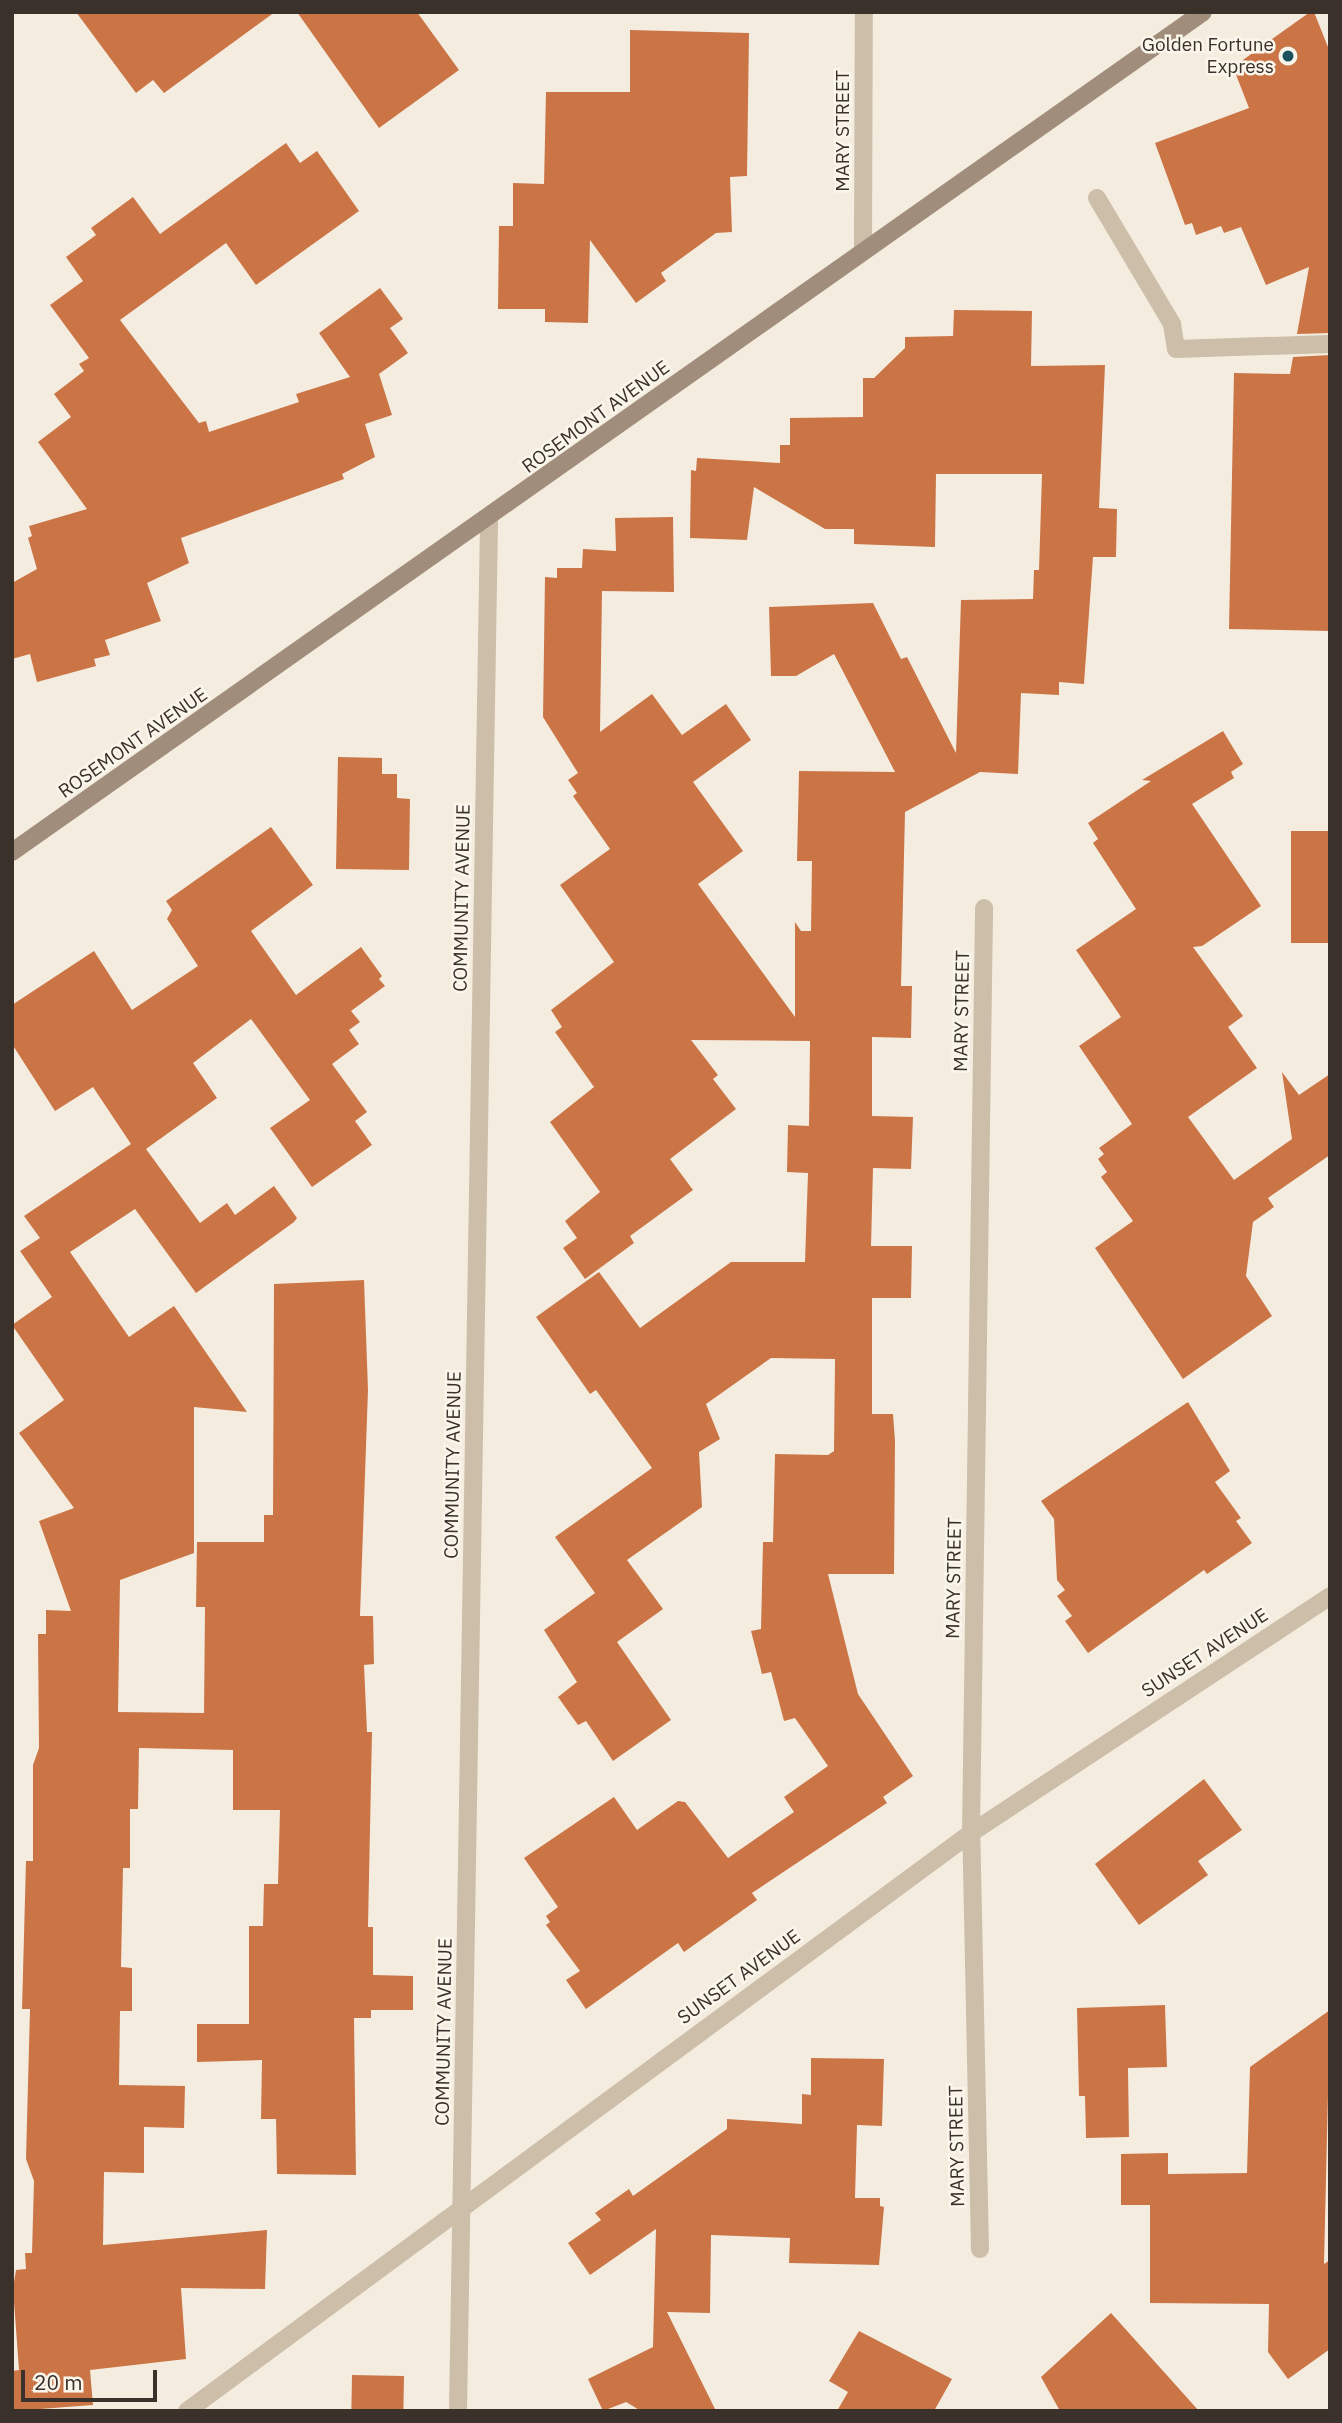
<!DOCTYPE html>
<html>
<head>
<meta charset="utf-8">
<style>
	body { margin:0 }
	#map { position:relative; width:1342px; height:2423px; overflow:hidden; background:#f4eddf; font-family:"IBM Plex Sans",sans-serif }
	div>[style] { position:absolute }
	.building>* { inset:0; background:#cb7547; transform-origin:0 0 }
	.lane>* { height:18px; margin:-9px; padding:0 9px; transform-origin:9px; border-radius:9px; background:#cdbeaa }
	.street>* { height:18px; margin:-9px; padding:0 9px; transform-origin:9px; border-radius:9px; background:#cdbeaa }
	.secondary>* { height:18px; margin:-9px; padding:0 9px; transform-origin:9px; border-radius:9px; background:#a18d7b }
	.dots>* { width:19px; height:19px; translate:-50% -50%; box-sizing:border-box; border:4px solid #fbf6ec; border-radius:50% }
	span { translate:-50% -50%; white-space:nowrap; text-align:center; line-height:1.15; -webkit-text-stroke:5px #fbf6ec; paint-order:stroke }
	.poi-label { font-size:19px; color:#3a312a }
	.right { translate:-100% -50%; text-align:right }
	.street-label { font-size:19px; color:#3a312a }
	.frame { position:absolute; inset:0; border:14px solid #3a312a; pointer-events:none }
	.scale { position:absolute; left:21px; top:2370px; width:136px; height:32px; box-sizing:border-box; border:4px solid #3a312a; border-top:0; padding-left:9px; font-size:21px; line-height:24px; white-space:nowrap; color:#3a312a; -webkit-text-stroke:5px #fbf6ec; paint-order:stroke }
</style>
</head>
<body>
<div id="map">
	<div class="building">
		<i style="clip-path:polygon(76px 12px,275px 12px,164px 93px,153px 80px,136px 93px)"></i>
		<i style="clip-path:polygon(297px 12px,417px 12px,459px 70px,379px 128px)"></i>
		<i style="clip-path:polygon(1310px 12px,1314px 12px,1330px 52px,1330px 333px,1297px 334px,1309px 267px,1266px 285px,1241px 227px,1224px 233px,1221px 226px,1196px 235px,1192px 223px,1185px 225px,1155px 143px,1249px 108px,1233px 67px)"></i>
		<i style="clip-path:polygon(630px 30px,749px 33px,747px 176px,730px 177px,732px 232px,716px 233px,661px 273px,666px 281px,636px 303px,590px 240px,588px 323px,545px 322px,545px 309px,498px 309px,499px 226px,513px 226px,513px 183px,544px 184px,546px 92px,630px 92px)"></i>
		<i style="clip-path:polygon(286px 143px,300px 163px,317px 151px,359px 211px,256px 285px,226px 243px,120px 320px,199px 423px,206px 421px,209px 432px,299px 402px,296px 394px,350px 377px,319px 333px,380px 288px,403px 319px,390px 328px,408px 353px,379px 374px,392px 415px,365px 424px,375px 457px,342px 474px,344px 479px,181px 538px,189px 563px,147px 583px,161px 621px,105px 640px,110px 655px,94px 659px,96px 666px,37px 682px,30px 654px,12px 659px,12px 583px,37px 569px,28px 538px,32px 536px,29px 526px,87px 509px,38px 442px,71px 417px,54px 394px,84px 371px,79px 364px,89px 358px,50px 305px,83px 281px,66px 257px,96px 235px,91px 228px,133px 197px,160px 234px)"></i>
		<i style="clip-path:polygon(954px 310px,1032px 311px,1031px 366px,1105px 365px,1099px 508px,1117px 509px,1116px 557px,1093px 557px,1084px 684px,1059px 682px,1059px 695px,1021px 693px,1018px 774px,980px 772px,905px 812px,901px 986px,912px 986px,911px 1038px,872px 1037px,872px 1116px,913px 1117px,911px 1169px,873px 1168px,871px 1246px,912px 1246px,911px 1298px,872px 1298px,872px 1414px,893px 1414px,895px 1441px,894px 1574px,828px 1574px,858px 1694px,913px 1776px,883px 1797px,887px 1803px,752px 1893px,757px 1900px,684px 1952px,678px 1943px,586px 2009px,566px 1980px,580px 1971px,546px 1925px,550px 1922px,546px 1916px,558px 1907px,524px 1858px,614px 1797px,637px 1830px,678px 1801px,685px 1802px,728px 1858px,794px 1812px,784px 1797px,828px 1766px,795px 1718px,784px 1721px,771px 1672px,762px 1674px,751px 1631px,761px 1629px,763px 1542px,773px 1542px,775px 1454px,828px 1455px,834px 1451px,835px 1359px,771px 1358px,706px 1404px,720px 1439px,699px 1452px,702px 1507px,627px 1560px,663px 1609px,617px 1642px,671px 1720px,613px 1761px,586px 1721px,578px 1725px,558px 1697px,577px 1682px,544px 1630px,595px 1593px,555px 1537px,652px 1468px,596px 1390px,590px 1394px,536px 1317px,599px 1272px,640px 1328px,731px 1262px,805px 1262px,808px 1173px,787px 1172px,788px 1125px,809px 1126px,810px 1041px,691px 1040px,718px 1075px,713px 1079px,736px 1109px,670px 1159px,693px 1190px,630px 1236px,634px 1243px,585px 1279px,563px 1248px,577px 1238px,565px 1221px,600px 1192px,550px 1122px,594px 1087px,555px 1032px,562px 1027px,551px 1010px,614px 962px,560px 885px,610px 849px,573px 796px,577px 793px,568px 780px,578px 773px,543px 717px,545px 577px,557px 578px,557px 568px,582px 568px,583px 549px,616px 551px,615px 518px,673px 517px,674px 592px,602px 591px,600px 732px,652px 694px,682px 735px,726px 704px,751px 740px,693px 782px,743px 851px,698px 884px,795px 1017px,795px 922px,801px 931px,811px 931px,812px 861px,797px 861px,799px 771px,895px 772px,834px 654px,796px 676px,771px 676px,769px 607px,873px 603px,901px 659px,907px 657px,956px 753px,961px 600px,1033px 599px,1034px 570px,1039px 570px,1042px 474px,936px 474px,935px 547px,854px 544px,854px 529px,825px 529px,754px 487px,747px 540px,690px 538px,691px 470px,696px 471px,697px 458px,780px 463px,780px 445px,790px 445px,790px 418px,863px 417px,863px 378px,874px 378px,905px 348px,905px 337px,953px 336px)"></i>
		<i style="clip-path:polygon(1330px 355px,1330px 631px,1229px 629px,1234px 373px,1290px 374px,1293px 357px)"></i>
		<i style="clip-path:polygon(1223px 731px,1243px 764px,1231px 772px,1234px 778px,1192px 804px,1261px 906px,1202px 946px,1193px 947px,1243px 1016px,1228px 1027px,1257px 1068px,1188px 1117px,1234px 1180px,1292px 1139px,1282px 1072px,1299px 1095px,1330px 1074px,1330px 1155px,1268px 1198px,1274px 1207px,1253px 1222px,1246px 1276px,1272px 1316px,1183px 1379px,1095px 1248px,1133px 1221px,1101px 1177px,1107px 1172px,1098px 1159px,1104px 1154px,1099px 1148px,1132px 1124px,1079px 1046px,1121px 1017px,1076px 950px,1136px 909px,1093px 843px,1098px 839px,1088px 823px,1151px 781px,1142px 780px)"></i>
		<i style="clip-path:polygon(338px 757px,382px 758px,382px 774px,397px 774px,397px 798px,410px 799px,409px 870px,336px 869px)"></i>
		<i style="clip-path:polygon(271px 827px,313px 885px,251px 931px,296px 995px,361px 947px,382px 976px,379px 979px,385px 986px,351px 1011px,360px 1022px,349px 1030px,359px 1044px,332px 1064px,367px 1112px,355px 1121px,372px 1145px,312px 1187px,270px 1128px,310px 1100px,251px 1019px,193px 1063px,217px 1098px,146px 1149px,200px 1223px,227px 1203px,235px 1215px,274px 1186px,297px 1218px,294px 1222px,196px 1293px,135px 1209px,70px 1252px,129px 1337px,174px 1306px,247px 1412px,194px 1407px,194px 1553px,120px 1580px,118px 1712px,204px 1713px,205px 1607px,196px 1607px,197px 1542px,264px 1542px,264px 1515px,273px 1515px,274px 1284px,364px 1280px,368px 1390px,360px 1616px,373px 1616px,374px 1664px,364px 1665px,367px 1732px,372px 1732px,368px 1927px,373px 1927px,373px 1975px,413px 1976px,413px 2010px,371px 2010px,371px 2018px,354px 2018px,356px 2175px,277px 2174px,276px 2119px,261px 2119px,262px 2060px,197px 2062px,197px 2024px,249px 2024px,249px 1926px,263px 1926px,264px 1884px,278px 1884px,280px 1810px,233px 1810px,233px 1750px,139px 1748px,138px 1809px,130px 1809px,130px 1868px,123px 1868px,121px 1967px,132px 1968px,132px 2011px,120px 2011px,119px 2085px,185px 2086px,184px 2128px,144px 2127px,144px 2173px,104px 2172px,103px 2245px,267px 2230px,265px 2289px,181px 2288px,186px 2359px,90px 2370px,93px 2405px,14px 2411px,12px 2371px,19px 2370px,13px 2288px,16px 2270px,26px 2269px,25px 2253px,32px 2253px,34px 2181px,26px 2159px,30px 2009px,22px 2009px,26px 1861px,33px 1861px,33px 1765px,39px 1748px,38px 1634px,46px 1634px,46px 1610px,71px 1611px,39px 1521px,74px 1508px,19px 1433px,64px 1400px,12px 1325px,52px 1297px,20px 1251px,40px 1238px,24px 1216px,131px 1144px,93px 1087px,55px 1111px,12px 1044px,12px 1005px,94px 951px,132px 1010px,198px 966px,167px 919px,172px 910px,166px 901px)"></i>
		<i style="left:1330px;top:831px;width:112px;height:39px;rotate:90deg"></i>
		<i style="clip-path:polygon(1188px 1402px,1230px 1471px,1215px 1482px,1241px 1518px,1236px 1521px,1252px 1543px,1207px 1574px,1204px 1570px,1088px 1653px,1065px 1621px,1072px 1616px,1057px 1596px,1065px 1590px,1057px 1580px,1054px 1519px,1041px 1501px)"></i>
		<i style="clip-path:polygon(1204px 1779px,1242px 1830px,1198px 1861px,1208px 1875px,1139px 1925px,1095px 1864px)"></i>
		<i style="clip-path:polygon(1165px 2005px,1167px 2067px,1128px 2068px,1129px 2137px,1086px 2138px,1085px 2096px,1079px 2096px,1077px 2008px)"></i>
		<i style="clip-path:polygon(1330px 2010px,1324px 2264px,1330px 2260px,1330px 2349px,1288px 2379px,1268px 2352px,1269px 2304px,1150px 2303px,1150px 2205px,1121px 2205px,1121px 2154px,1168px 2153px,1168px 2174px,1247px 2173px,1250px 2067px)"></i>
		<i style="clip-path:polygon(811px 2058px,884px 2059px,882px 2126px,857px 2125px,855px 2198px,880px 2198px,880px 2206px,884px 2207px,879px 2265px,789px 2263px,790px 2238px,711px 2235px,710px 2313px,667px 2312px,716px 2411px,641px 2411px,626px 2402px,603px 2411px,588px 2379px,653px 2347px,656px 2229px,590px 2275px,568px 2243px,601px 2220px,595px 2213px,629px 2189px,633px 2196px,727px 2129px,727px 2119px,802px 2124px,802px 2094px,811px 2095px)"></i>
		<i style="clip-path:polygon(1111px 2313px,1199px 2411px,1060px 2411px,1041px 2377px)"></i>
		<i style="clip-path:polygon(859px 2331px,952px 2379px,934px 2411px,837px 2411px,848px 2392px,829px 2381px)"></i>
		<i style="left:352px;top:2375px;width:52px;height:36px;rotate:1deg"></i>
	</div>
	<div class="lane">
		<i style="left:1097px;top:198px;width:147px;rotate:59.2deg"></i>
		<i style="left:1172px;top:324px;width:25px;rotate:81deg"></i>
		<i style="left:1176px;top:349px;width:154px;rotate:-1.9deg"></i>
	</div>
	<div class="street">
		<i style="left:863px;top:249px;width:237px;rotate:-89.8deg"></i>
		<i style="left:980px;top:2249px;width:416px;rotate:-91.2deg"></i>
		<i style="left:971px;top:1833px;width:925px;rotate:-89.19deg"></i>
		<i style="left:187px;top:2411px;width:974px;rotate:-36.4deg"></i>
		<i style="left:971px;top:1833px;width:430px;rotate:-33.4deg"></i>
		<i style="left:458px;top:2411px;width:1891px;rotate:-89.06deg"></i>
	</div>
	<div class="secondary">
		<i style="left:12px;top:852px;width:1457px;rotate:-35.19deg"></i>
	</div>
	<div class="dots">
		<i style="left:1288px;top:56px;background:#1d535e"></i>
	</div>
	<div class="poi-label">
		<span class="right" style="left:1274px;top:56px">Golden Fortune<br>Express</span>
	</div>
	<div class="street-label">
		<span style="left:843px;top:131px;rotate:-90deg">MARY STREET</span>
		<span style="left:596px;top:417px;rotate:-36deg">ROSEMONT AVENUE</span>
		<span style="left:133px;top:743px;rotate:-35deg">ROSEMONT AVENUE</span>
		<span style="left:462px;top:898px;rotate:-89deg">COMMUNITY AVENUE</span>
		<span style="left:962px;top:1011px;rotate:-89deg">MARY STREET</span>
		<span style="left:453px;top:1465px;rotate:-89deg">COMMUNITY AVENUE</span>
		<span style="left:954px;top:1578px;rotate:-89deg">MARY STREET</span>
		<span style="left:1205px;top:1653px;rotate:-33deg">SUNSET AVENUE</span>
		<span style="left:739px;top:1977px;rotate:-36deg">SUNSET AVENUE</span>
		<span style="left:444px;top:2032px;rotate:-89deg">COMMUNITY AVENUE</span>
		<span style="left:957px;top:2146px;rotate:-91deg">MARY STREET</span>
	</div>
	<div class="frame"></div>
	<div class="scale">20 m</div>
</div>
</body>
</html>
